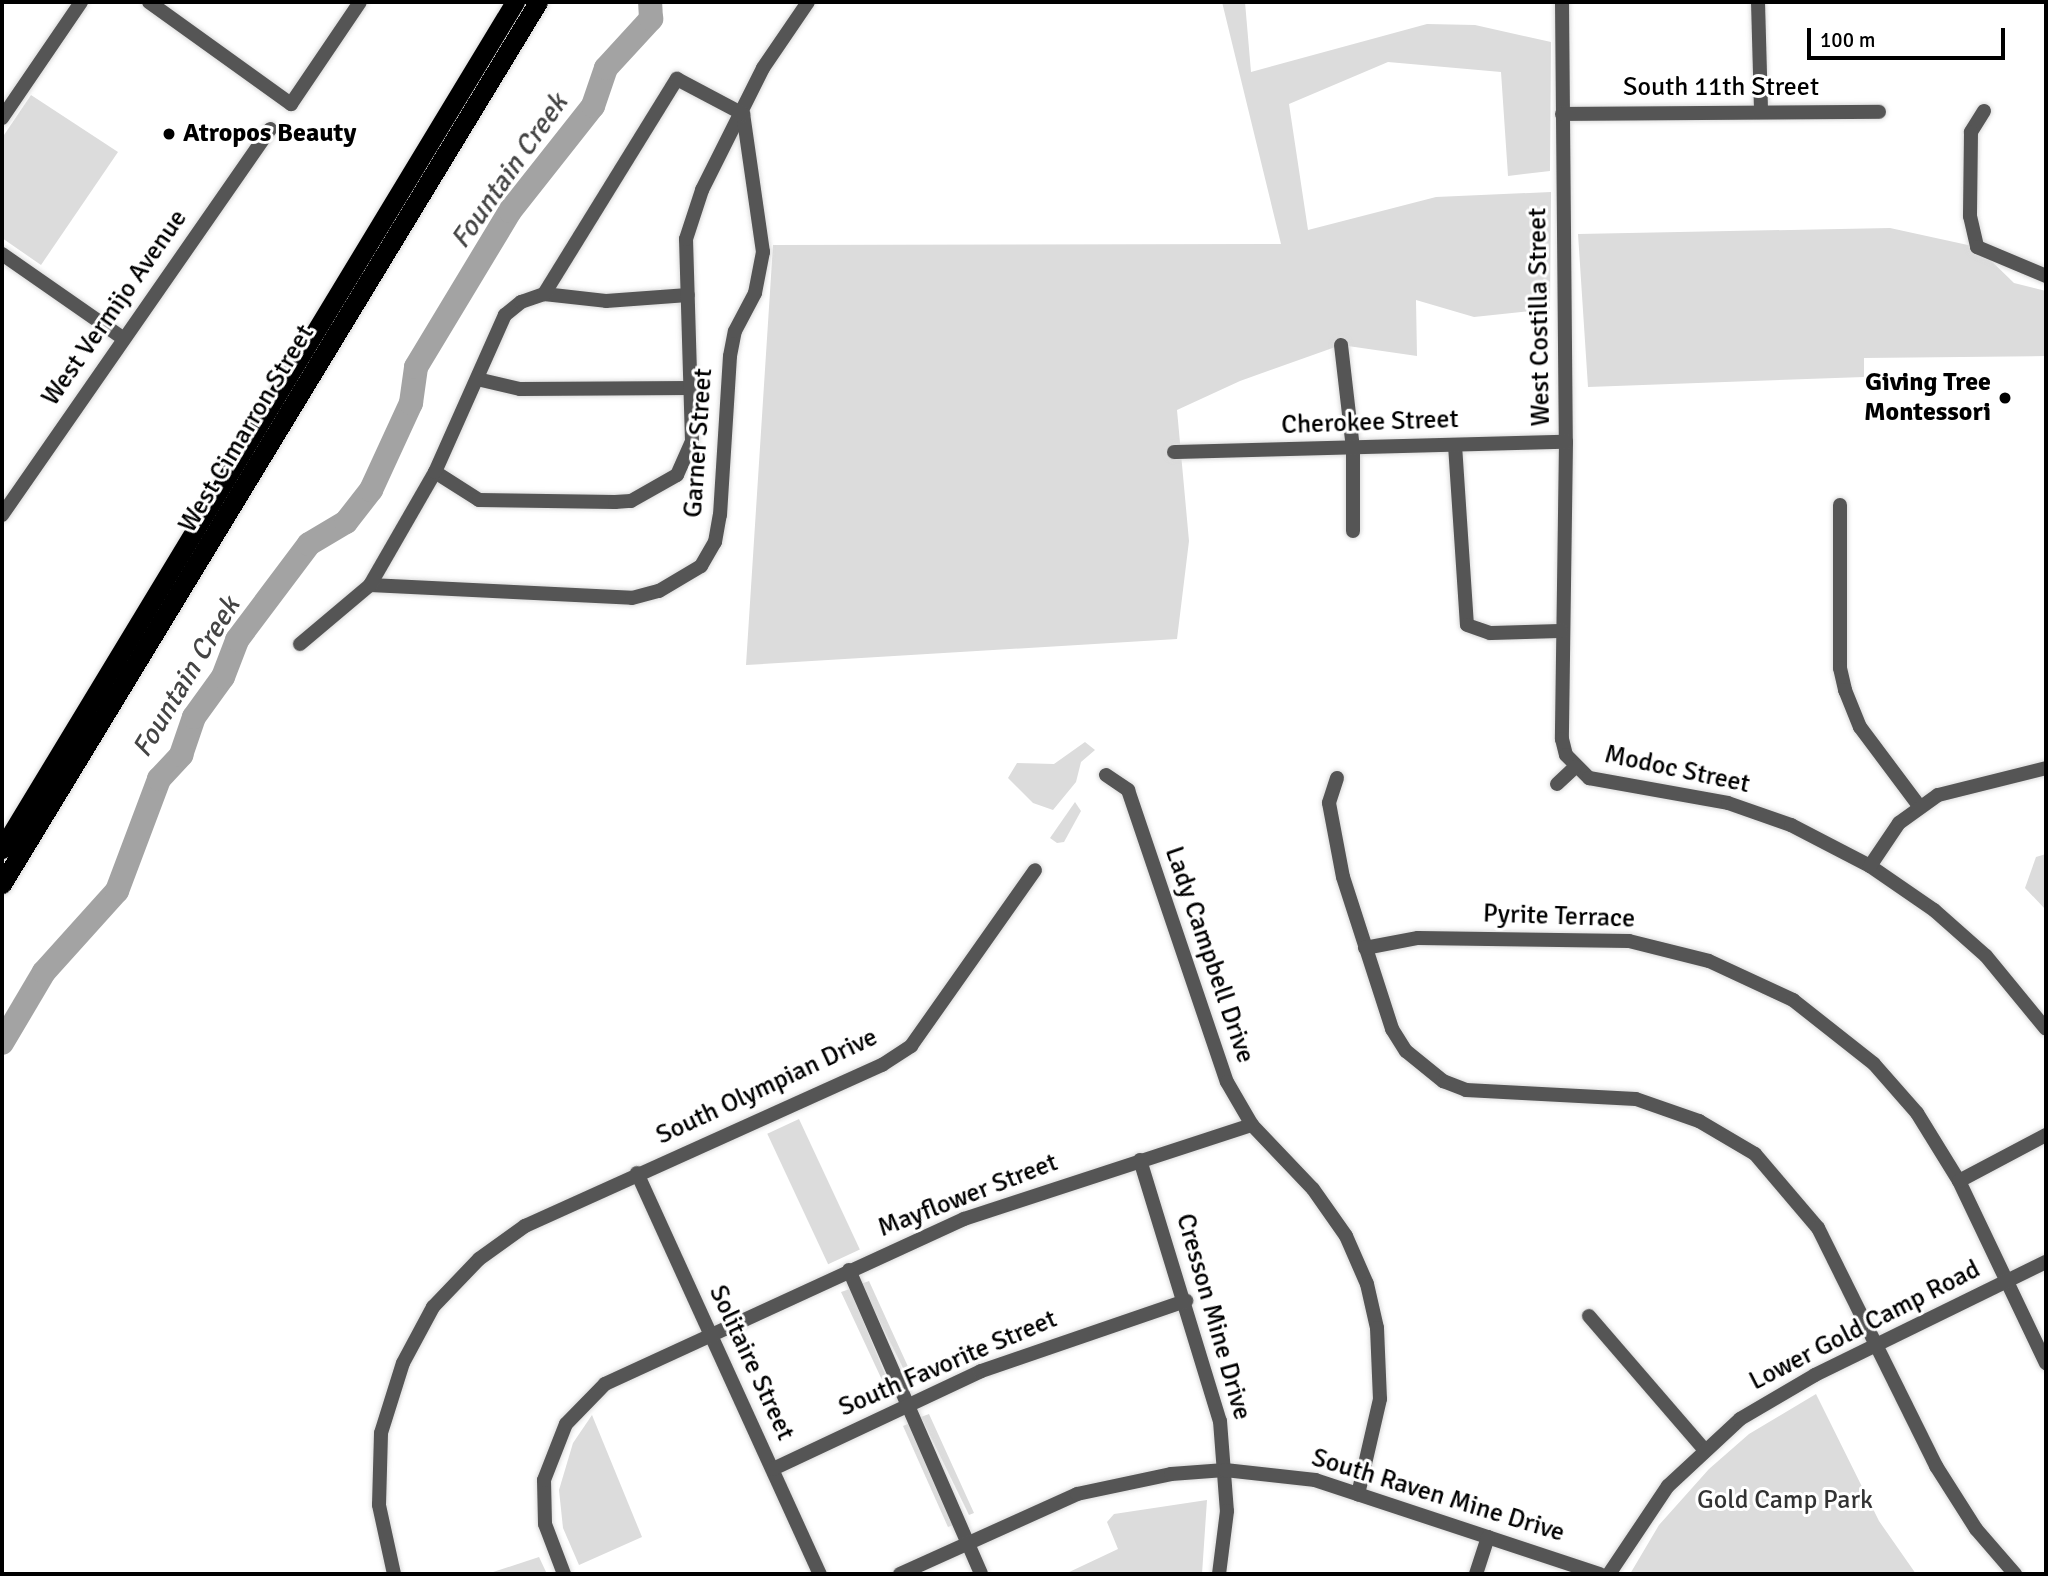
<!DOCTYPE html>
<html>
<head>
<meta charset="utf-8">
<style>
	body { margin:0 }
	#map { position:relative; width:2048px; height:1576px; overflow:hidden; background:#fff; font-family:Signika,sans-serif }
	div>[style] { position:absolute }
	.green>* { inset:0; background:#dcdcdc; transform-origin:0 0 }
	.river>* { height:24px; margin:-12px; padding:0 12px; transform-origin:12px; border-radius:12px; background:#a3a3a3 }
	.roads { filter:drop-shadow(0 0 2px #dbdbdb) drop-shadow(0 0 2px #dbdbdb) }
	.minor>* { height:14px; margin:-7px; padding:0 7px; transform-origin:7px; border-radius:7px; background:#555 }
	.tertiary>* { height:14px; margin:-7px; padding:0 7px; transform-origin:7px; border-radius:7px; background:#555 }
	.trunk>* { height:19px; margin:-9.5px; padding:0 9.5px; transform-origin:9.5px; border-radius:9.5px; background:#000 }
	.dots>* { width:19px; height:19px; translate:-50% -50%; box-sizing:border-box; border:4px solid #fff; border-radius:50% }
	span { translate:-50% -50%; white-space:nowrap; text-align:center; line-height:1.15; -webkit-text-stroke:6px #fff; paint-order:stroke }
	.street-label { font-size:26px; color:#000 }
	.poi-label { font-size:26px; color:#000; font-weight:700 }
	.left { translate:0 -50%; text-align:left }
	.right { translate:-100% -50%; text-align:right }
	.park-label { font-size:26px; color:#333 }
	.water-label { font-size:28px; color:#444; font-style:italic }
	.frame { position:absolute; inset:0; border:4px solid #000; pointer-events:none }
	.scale { position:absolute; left:1807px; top:28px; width:198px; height:32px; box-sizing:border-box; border:4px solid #000; border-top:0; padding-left:9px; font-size:21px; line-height:24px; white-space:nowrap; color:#000; -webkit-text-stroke:5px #fff; paint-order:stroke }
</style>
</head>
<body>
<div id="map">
	<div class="green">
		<i style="clip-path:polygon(1222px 2px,1245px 2px,1251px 72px,1427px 24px,1475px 25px,1551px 42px,1550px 171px,1508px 176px,1501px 72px,1388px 62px,1289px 104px,1308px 230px,1436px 197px,1551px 192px,1550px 309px,1474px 317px,1416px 300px,1417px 356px,1341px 345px,1240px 381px,1177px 410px,1189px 541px,1177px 639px,746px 665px,773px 245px,1281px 244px)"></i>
		<i style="clip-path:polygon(31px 95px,118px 152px,41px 265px,2px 238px,2px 138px)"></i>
		<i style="clip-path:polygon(1890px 228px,1977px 247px,2014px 283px,2046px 291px,2046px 356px,1864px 358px,1864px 377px,1588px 387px,1578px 234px)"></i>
		<i style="clip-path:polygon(1085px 742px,1095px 750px,1081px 762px,1076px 782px,1053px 810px,1033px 803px,1008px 778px,1017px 763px,1054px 764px)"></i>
		<i style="clip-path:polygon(1075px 802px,1081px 811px,1064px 842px,1057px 843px,1050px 838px)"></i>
		<i style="clip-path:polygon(2046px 854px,2046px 910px,2025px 888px,2036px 857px)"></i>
		<i style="left:799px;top:1119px;width:144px;height:35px;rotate:65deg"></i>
		<i style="clip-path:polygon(869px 1281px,915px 1382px,911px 1384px,861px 1284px)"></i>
		<i style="clip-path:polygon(850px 1289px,893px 1394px,889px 1395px,841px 1292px)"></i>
		<i style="clip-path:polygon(1816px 1394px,1879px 1521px,1916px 1574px,1630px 1574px,1659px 1525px,1709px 1469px,1749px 1434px)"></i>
		<i style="clip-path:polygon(929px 1414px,974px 1513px,969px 1515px,921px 1417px)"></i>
		<i style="clip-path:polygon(592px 1415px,642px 1537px,579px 1565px,563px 1528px,559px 1490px,573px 1443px)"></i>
		<i style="clip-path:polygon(910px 1423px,953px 1525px,948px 1527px,903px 1426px)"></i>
		<i style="clip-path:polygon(1207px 1500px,1202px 1574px,1065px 1574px,1118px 1549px,1107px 1522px,1114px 1514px)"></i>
		<i style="clip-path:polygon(539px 1557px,547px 1574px,487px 1574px)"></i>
	</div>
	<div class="river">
		<i style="left:2px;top:1043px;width:82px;rotate:-59.4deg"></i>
		<i style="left:44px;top:972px;width:109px;rotate:-48deg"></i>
		<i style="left:117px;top:891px;width:120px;rotate:-69.4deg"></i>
		<i style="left:159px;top:779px;width:33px;rotate:-47deg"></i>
		<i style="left:181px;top:755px;width:40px;rotate:-71.1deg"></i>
		<i style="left:194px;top:717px;width:49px;rotate:-54.1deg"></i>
		<i style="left:223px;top:677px;width:40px;rotate:-69deg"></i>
		<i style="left:237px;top:640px;width:120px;rotate:-53.1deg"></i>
		<i style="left:309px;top:544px;width:43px;rotate:-30.7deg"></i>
		<i style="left:346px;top:522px;width:41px;rotate:-52deg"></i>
		<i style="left:371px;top:490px;width:96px;rotate:-65.3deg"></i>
		<i style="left:411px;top:403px;width:36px;rotate:-82deg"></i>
		<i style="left:416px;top:367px;width:182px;rotate:-58.9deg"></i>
		<i style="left:510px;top:211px;width:134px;rotate:-51.7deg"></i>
		<i style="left:593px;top:106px;width:40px;rotate:-71.1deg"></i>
		<i style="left:606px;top:68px;width:67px;rotate:-47.4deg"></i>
		<i style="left:651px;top:19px;width:17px;rotate:-93deg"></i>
	</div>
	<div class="roads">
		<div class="minor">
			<i style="left:149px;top:2px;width:175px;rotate:35.7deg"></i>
			<i style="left:291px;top:104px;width:123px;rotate:-55.9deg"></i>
			<i style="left:1562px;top:2px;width:440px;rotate:89.5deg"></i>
			<i style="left:1566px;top:442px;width:297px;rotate:90.8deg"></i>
			<i style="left:1562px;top:739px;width:16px;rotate:76deg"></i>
			<i style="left:1566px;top:755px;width:33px;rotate:45deg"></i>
			<i style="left:1589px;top:778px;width:141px;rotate:10.2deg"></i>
			<i style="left:1728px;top:803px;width:67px;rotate:19.2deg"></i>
			<i style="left:1791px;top:825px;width:89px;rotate:27.4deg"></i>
			<i style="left:1870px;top:866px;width:78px;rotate:34.5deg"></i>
			<i style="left:1934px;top:910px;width:69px;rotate:41.5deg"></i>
			<i style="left:1986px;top:956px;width:94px;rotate:50.6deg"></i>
			<i style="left:1758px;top:2px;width:110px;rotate:88.4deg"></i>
			<i style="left:1984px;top:111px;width:25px;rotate:122deg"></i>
			<i style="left:1971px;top:132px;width:84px;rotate:90.7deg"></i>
			<i style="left:1970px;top:216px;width:32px;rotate:77deg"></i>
			<i style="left:1977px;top:247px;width:75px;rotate:22.8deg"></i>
			<i style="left:1562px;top:114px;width:317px;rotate:-0.4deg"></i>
			<i style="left:2px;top:118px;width:140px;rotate:-55.7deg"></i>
			<i style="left:2px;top:254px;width:147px;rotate:34.8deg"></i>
			<i style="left:544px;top:294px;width:62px;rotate:6.4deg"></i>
			<i style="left:606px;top:301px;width:82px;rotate:-4.2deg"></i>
			<i style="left:1341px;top:345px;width:105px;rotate:83.4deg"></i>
			<i style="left:1353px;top:449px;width:82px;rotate:90deg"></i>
			<i style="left:477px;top:379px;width:44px;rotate:13.1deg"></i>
			<i style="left:520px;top:389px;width:171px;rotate:-0.3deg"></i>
			<i style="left:1455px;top:445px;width:180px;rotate:86.2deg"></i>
			<i style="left:1467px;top:625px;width:24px;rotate:19deg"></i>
			<i style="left:1490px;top:633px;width:71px;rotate:-1.6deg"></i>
			<i style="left:1174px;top:452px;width:392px;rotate:-1.5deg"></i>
			<i style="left:435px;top:472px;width:52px;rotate:32.5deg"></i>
			<i style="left:479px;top:500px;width:136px;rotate:0.8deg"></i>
			<i style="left:615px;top:502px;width:16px;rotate:-4deg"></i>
			<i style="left:631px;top:501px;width:53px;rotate:-29.5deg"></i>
			<i style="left:677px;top:475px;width:37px;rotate:-66deg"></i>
			<i style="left:692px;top:441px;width:202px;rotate:-91.7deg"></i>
			<i style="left:686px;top:239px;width:52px;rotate:-71.9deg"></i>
			<i style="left:702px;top:190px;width:136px;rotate:-63.4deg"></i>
			<i style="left:763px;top:68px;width:80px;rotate:-55.7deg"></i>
			<i style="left:1840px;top:505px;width:163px;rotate:90deg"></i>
			<i style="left:1840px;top:668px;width:23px;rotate:77deg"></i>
			<i style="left:1845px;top:690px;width:40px;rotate:68deg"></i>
			<i style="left:1860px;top:727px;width:99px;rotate:53.2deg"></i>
			<i style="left:2px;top:515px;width:470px;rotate:-55.2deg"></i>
			<i style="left:370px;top:585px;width:262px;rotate:2.8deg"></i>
			<i style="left:632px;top:598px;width:28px;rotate:-15deg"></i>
			<i style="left:659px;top:591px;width:49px;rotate:-30.8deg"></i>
			<i style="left:701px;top:566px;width:28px;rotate:-60deg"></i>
			<i style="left:715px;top:542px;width:27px;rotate:-80deg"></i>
			<i style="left:720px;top:515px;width:159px;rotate:-86.4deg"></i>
			<i style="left:730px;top:356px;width:25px;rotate:-79deg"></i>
			<i style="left:735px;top:331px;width:43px;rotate:-62.2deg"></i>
			<i style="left:755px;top:293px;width:42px;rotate:-79deg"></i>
			<i style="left:763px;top:252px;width:139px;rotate:-98.2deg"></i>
			<i style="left:300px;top:644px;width:92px;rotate:-40.1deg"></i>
			<i style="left:370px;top:585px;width:130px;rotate:-60.1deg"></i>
			<i style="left:435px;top:472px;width:172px;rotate:-66deg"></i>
			<i style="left:505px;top:315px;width:21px;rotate:-39deg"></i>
			<i style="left:521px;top:302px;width:24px;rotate:-19deg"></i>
			<i style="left:544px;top:294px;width:253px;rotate:-58.3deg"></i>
			<i style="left:677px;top:79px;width:75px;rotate:27.9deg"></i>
			<i style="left:1106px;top:775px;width:27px;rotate:34deg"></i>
			<i style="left:1128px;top:790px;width:308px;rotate:71.3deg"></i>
			<i style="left:1227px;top:1082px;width:50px;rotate:59.8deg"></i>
			<i style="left:1252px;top:1125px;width:88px;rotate:46.4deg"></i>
			<i style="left:1313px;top:1189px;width:57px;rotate:54.9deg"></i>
			<i style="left:1346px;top:1236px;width:52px;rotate:66.4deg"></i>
			<i style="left:1367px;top:1284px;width:45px;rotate:77.2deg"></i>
			<i style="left:1377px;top:1328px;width:71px;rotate:87.6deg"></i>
			<i style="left:1380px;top:1399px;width:98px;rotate:103deg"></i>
			<i style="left:1337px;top:778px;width:26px;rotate:108deg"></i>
			<i style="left:1329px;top:803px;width:75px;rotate:79.3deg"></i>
			<i style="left:1343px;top:877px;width:160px;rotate:72.1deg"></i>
			<i style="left:1392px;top:1029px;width:26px;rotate:58deg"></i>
			<i style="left:1406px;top:1051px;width:48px;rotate:39deg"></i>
			<i style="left:1443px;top:1081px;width:25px;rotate:21deg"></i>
			<i style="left:1466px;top:1090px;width:170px;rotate:3deg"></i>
			<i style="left:1636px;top:1099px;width:67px;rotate:19.2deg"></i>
			<i style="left:1699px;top:1121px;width:65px;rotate:30.5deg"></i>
			<i style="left:1755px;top:1154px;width:97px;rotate:49.6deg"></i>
			<i style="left:1818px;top:1228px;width:266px;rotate:63.6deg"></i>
			<i style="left:1936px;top:1466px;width:75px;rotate:57.6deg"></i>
			<i style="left:1976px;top:1529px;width:60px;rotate:49.1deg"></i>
			<i style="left:1557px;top:784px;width:25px;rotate:-43deg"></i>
			<i style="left:1870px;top:866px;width:52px;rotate:-56deg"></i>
			<i style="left:1899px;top:823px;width:48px;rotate:-35.7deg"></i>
			<i style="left:1938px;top:795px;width:111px;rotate:-14deg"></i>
			<i style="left:1365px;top:948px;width:54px;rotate:-10.7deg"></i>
			<i style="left:1418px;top:938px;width:211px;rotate:0.8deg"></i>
			<i style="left:1629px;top:941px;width:82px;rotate:14deg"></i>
			<i style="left:1709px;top:961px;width:93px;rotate:24.9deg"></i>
			<i style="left:1793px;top:1000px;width:103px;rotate:38.3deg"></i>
			<i style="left:1874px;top:1064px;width:65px;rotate:48.7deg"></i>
			<i style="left:1917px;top:1113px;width:80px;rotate:58.3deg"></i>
			<i style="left:1959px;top:1181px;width:202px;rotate:64.5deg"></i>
			<i style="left:1140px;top:1160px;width:273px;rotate:73deg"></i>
			<i style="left:1220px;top:1421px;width:90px;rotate:85.6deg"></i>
			<i style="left:1227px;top:1511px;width:64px;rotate:97.2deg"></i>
			<i style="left:637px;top:1173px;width:441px;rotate:65.5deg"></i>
			<i style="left:1959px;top:1181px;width:98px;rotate:-27.9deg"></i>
			<i style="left:849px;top:1270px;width:331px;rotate:66.5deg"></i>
			<i style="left:1589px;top:1316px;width:176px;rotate:49.2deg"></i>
			<i style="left:773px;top:1469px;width:230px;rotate:-25.2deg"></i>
			<i style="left:981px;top:1371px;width:217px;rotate:-18.9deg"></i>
			<i style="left:394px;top:1574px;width:71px;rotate:-102.3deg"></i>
			<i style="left:379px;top:1505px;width:72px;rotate:-88.4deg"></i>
			<i style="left:381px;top:1433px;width:73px;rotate:-72.6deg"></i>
			<i style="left:403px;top:1363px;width:64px;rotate:-61.8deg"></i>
			<i style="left:433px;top:1307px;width:66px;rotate:-46.2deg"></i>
			<i style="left:479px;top:1259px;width:57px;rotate:-35.7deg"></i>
			<i style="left:525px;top:1226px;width:392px;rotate:-24.3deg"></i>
			<i style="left:882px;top:1065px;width:35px;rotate:-33deg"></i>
			<i style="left:911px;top:1046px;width:215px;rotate:-54.8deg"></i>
			<i style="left:564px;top:1574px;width:53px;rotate:-110.8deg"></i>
			<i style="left:545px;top:1524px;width:44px;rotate:-91.3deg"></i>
			<i style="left:544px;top:1480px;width:60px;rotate:-68.6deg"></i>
			<i style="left:566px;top:1424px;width:56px;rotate:-45.7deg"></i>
			<i style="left:605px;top:1384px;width:395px;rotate:-24.7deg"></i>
			<i style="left:964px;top:1219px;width:303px;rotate:-18.1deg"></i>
			<i style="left:900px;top:1574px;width:194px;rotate:-24.3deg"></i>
			<i style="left:1077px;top:1494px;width:96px;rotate:-12deg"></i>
			<i style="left:1171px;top:1474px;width:54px;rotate:-4.2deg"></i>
			<i style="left:1225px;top:1470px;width:91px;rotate:6.3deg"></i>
			<i style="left:1315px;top:1480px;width:300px;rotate:18.3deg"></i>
			<i style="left:1476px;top:1574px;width:39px;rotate:-72deg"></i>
		</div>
		<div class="tertiary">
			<i style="left:1609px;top:1574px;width:106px;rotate:-56.2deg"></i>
			<i style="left:1668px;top:1486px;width:98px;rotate:-42.9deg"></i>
			<i style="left:1740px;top:1419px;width:87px;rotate:-30.4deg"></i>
			<i style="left:1815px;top:1375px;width:257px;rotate:-26.1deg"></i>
		</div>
		<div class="trunk">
			<i style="left:2px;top:849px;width:990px;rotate:-58.8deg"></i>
			<i style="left:2px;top:884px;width:1032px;rotate:-58.71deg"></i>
		</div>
	</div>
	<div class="dots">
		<i style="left:169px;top:134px;background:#000"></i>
		<i style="left:2005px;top:398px;background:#000"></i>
	</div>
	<div class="street-label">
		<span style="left:1721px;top:88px">South 11th Street</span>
		<span style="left:115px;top:308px;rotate:-55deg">West Vermijo Avenue</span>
		<span style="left:1540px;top:317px;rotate:-91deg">West Costilla Street</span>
		<span style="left:1370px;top:423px;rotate:-2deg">Cherokee Street</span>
		<span style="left:247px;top:429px;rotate:-59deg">West Cimarron Street</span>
		<span style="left:699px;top:443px;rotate:-86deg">Garner Street</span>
		<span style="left:1677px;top:770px;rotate:12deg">Modoc Street</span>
		<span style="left:1559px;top:917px;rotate:2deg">Pyrite Terrace</span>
		<span style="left:1209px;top:955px;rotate:71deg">Lady Campbell Drive</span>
		<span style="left:767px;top:1087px;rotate:-25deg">South Olympian Drive</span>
		<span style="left:968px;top:1196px;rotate:-21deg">Mayflower Street</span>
		<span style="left:1213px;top:1317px;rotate:74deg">Cresson Mine Drive</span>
		<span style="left:1865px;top:1326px;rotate:-27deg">Lower Gold Camp Road</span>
		<span style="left:751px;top:1363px;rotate:65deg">Solitaire Street</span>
		<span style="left:948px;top:1364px;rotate:-23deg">South Favorite Street</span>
		<span style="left:1438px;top:1496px;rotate:17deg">South Raven Mine Drive</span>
	</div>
	<div class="poi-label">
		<span class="left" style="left:183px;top:134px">Atropos Beauty</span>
		<span class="right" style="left:1991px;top:398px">Giving Tree<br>Montessori</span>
	</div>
	<div class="park-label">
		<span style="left:1785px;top:1501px">Gold Camp Park</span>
	</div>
	<div class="water-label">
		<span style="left:509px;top:171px;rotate:-55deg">Fountain Creek</span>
		<span style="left:186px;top:677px;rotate:-59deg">Fountain Creek</span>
	</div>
	<div class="frame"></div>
	<div class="scale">100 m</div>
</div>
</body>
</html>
